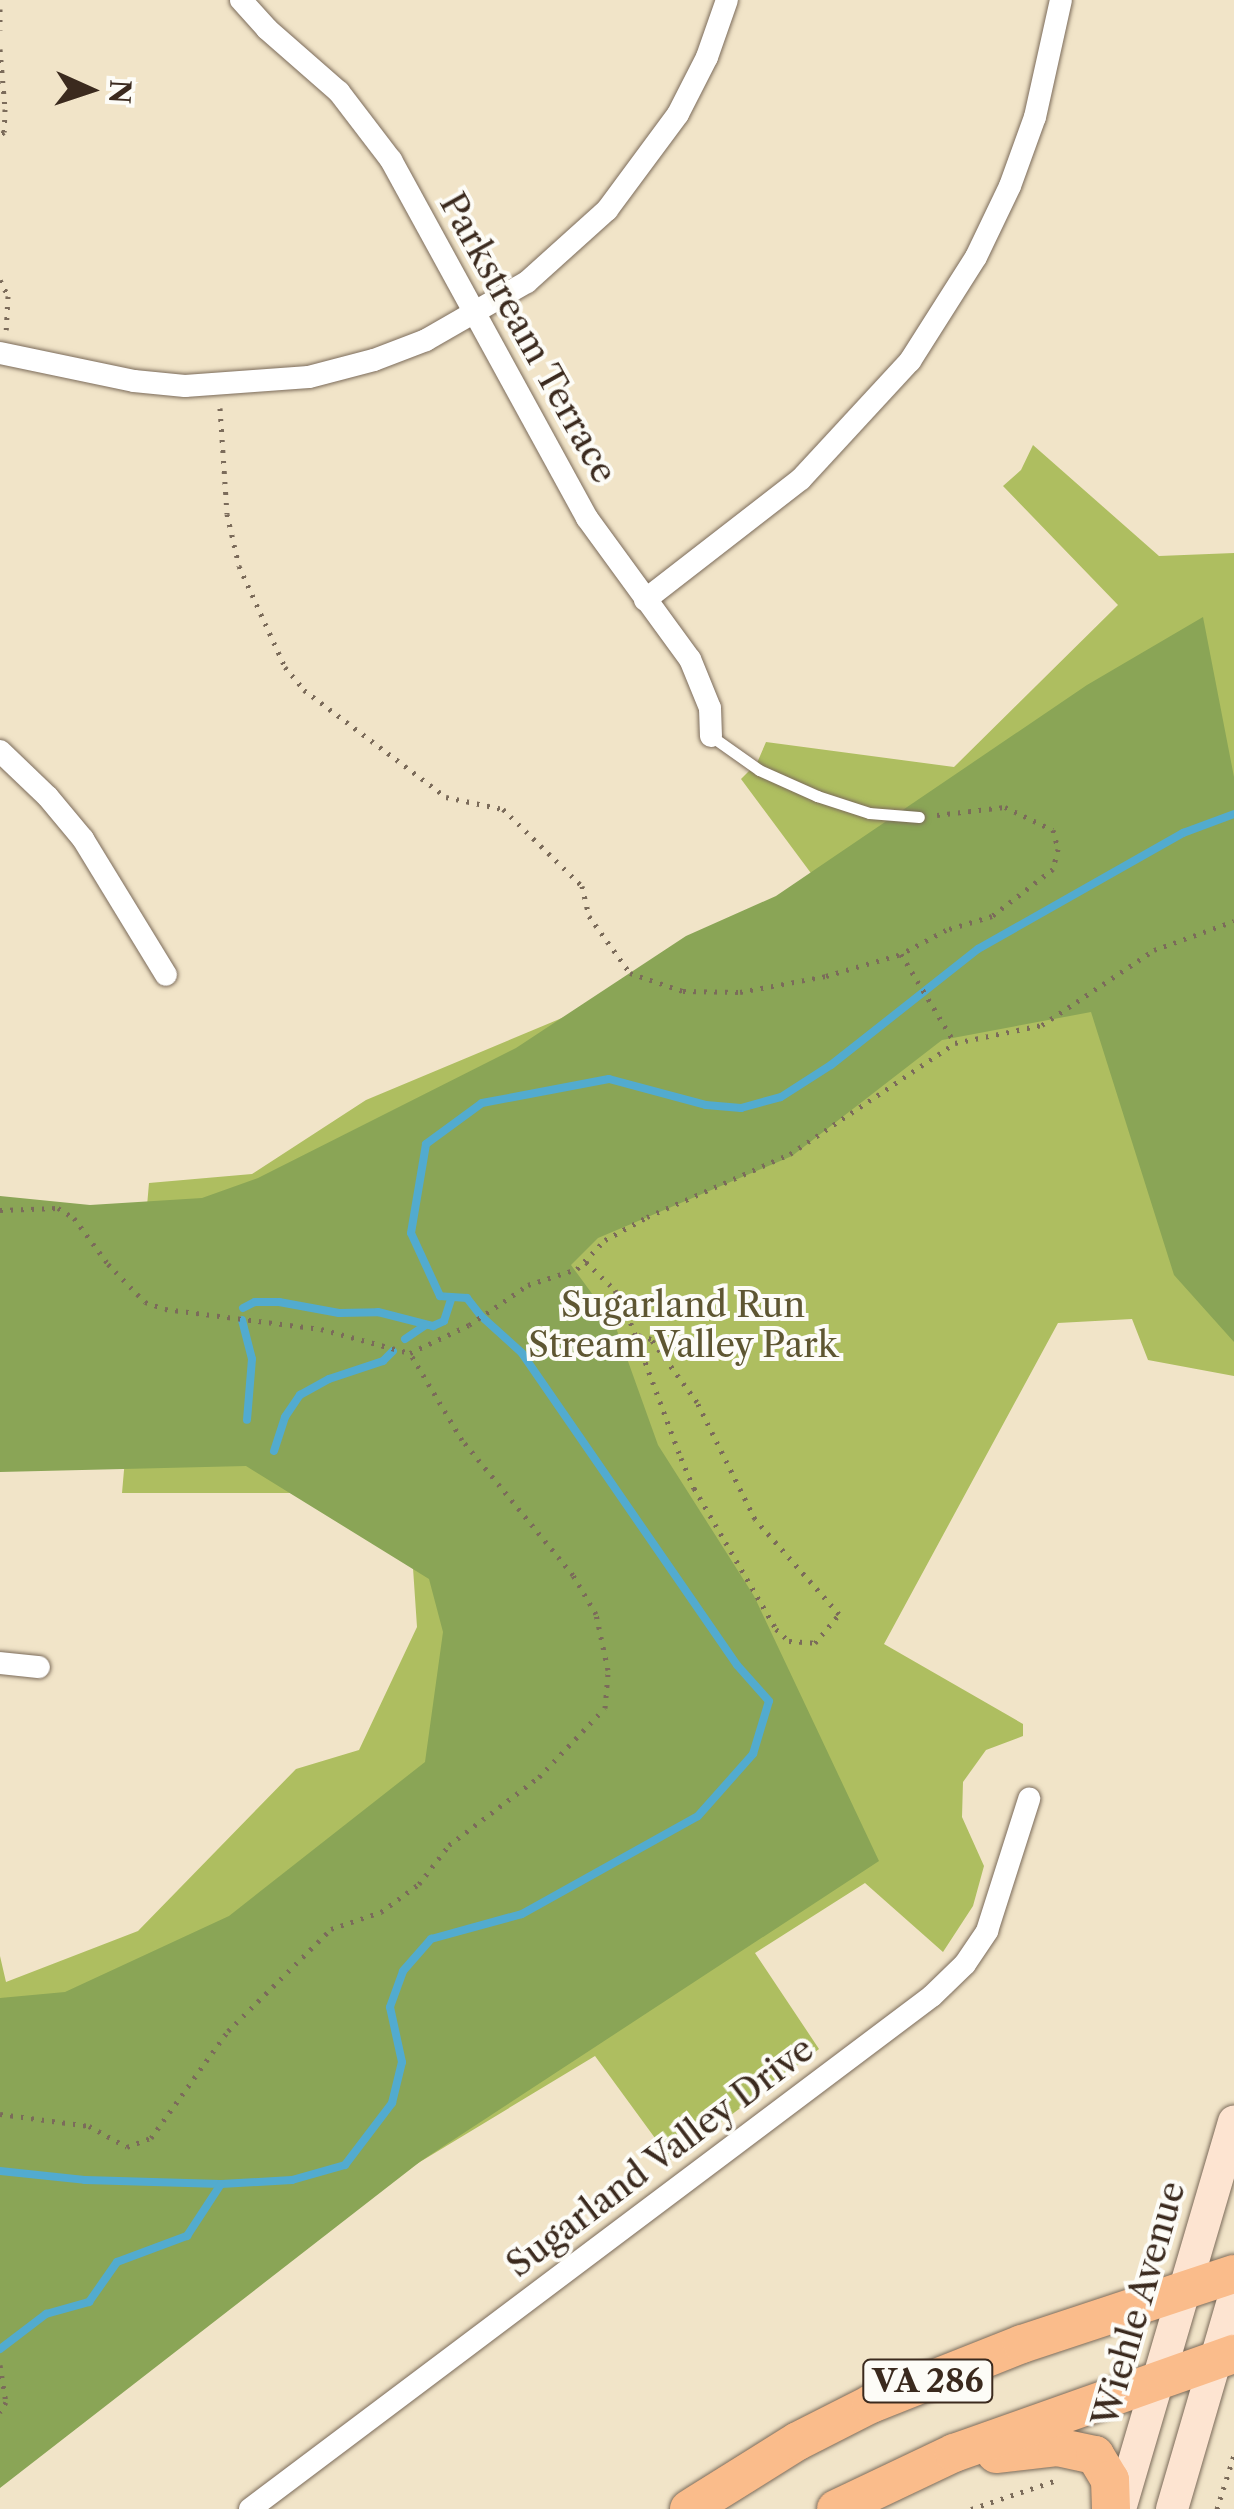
<!DOCTYPE html>
<html>
<head>
<meta charset="utf-8">
<style>
	body { margin:0 }
	#map { position:relative; width:1234px; height:2509px; overflow:hidden; background:#f1e4c8; font-family:"Libre Caslon Text",serif }
	div>[style] { position:absolute }
	.green>* { inset:0; background:#aebe60 }
	.forest>* { inset:0; background:#8aa556 }
	.stream>* { height:8px; margin:-4px; padding:0 4px; transform-origin:4px; border-radius:4px; background:#52abcf }
	.path>* { height:5px; margin-top:-2.5px; transform-origin:0; background:repeating-linear-gradient(90deg,#7b6b5a 0 2.5px,transparent 0 10.5px) }
	.roads { filter:drop-shadow(0 0 2px #7b6b5a) drop-shadow(0 0 2px #7b6b5a) }
	.service>* { height:11px; margin:-5.5px; padding:0 5.5px; transform-origin:5.5px; border-radius:5.5px; background:#fff }
	.minor>* { height:22px; margin:-11px; padding:0 11px; transform-origin:11px; border-radius:11px; background:#fff }
	.secondary>* { height:32px; margin:-16px; padding:0 16px; transform-origin:16px; border-radius:16px; background:#fde4d1 }
	.trunk>* { height:38px; margin:-19px; padding:0 19px; transform-origin:19px; border-radius:19px; background:#fabc8b }
	span { translate:-50% -50%; white-space:nowrap; text-align:center; line-height:1.15; -webkit-text-stroke:8px #fdfcf7; paint-order:stroke }
	.shield-label span { padding:2px 8px; background:#fdfcf7; border:2px solid; border-radius:8px; -webkit-text-stroke-width:0 }
	.shield-label { font-size:32px; color:#3b2a1e; font-weight:700 }
	.street-label { font-size:35px; color:#3b2a1e }
	.park-label { font-size:35px; color:#5e5632 }
	.north { position:absolute; left:40px; top:40px; width:100px; height:100px; -webkit-text-stroke:8px #fdfcf7; paint-order:stroke; rotate:93deg; font-size:28px; font-weight:700; line-height:40px; text-align:center; color:#3b2a1e }
	.north::after { content:''; display:block; margin:auto; width:35px; height:45px; background:#3b2a1e; clip-path:polygon(50% 0,100% 100%,50% 72%,0 100%) }
</style>
</head>
<body>
<div id="map">
	<div class="green">
		<i style="clip-path:polygon(1033px 445px,1159px 556px,1234px 553px,1234px 1376px,1148px 1360px,1132px 1319px,1058px 1323px,884px 1644px,1023px 1724px,1023px 1736px,986px 1750px,963px 1782px,962px 1817px,984px 1866px,973px 1906px,943px 1952px,865px 1883px,755px 1953px,819px 2049px,671px 2160px,595px 2056px,193px 2299px,0 2340px,0 1956px,6px 1982px,138px 1931px,296px 1769px,359px 1750px,417px 1627px,409px 1509px,332px 1493px,122px 1493px,149px 1183px,252px 1174px,366px 1100px,605px 1000px,845px 919px,741px 779px,757px 763px,766px 742px,954px 767px,1118px 605px,1003px 486px,1021px 470px)"></i>
	</div>
	<div class="forest">
		<i style="clip-path:polygon(1203px 617px,1234px 777px,1234px 1342px,1174px 1275px,1091px 1012px,942px 1040px,792px 1156px,598px 1238px,571px 1265px,615px 1325px,658px 1445px,754px 1596px,879px 1861px,421px 2161px,0 2488px,0 1998px,65px 1992px,229px 1916px,425px 1762px,443px 1632px,429px 1579px,246px 1466px,0 1472px,0 1196px,90px 1205px,202px 1198px,258px 1178px,516px 1048px,686px 936px,776px 896px,1087px 685px)"></i>
	</div>
	<div class="stream">
		<i style="left:243px;top:1308px;width:13px;rotate:-27deg"></i>
		<i style="left:255px;top:1302px;width:24px"></i>
		<i style="left:279px;top:1302px;width:61px;rotate:10.4deg"></i>
		<i style="left:339px;top:1313px;width:39px;rotate:-1deg"></i>
		<i style="left:378px;top:1312px;width:57px;rotate:14.3deg"></i>
		<i style="left:433px;top:1326px;width:12px;rotate:-24deg"></i>
		<i style="left:444px;top:1321px;width:25px;rotate:-72deg"></i>
		<i style="left:242px;top:1320px;width:40px;rotate:75.6deg"></i>
		<i style="left:252px;top:1359px;width:61px;rotate:94.7deg"></i>
		<i style="left:405px;top:1339px;width:25px;rotate:-34deg"></i>
		<i style="left:274px;top:1451px;width:36px;rotate:-72deg"></i>
		<i style="left:285px;top:1417px;width:27px;rotate:-56deg"></i>
		<i style="left:300px;top:1395px;width:33px;rotate:-29deg"></i>
		<i style="left:329px;top:1379px;width:57px;rotate:-18.4deg"></i>
		<i style="left:383px;top:1361px;width:14px;rotate:-45deg"></i>
		<i style="left:0;top:2171px;width:85px;rotate:6deg"></i>
		<i style="left:85px;top:2180px;width:136px;rotate:1.7deg"></i>
		<i style="left:221px;top:2184px;width:71px;rotate:-3.2deg"></i>
		<i style="left:292px;top:2180px;width:55px;rotate:-15.8deg"></i>
		<i style="left:345px;top:2165px;width:78px;rotate:-52.8deg"></i>
		<i style="left:392px;top:2103px;width:42px;rotate:-76.3deg"></i>
		<i style="left:402px;top:2062px;width:56px;rotate:-102.3deg"></i>
		<i style="left:390px;top:2007px;width:38px;rotate:-70deg"></i>
		<i style="left:403px;top:1971px;width:43px;rotate:-48.8deg"></i>
		<i style="left:431px;top:1939px;width:94px;rotate:-15.4deg"></i>
		<i style="left:522px;top:1914px;width:201px;rotate:-29.1deg"></i>
		<i style="left:698px;top:1816px;width:83px;rotate:-48.4deg"></i>
		<i style="left:753px;top:1754px;width:55px;rotate:-73.2deg"></i>
		<i style="left:769px;top:1701px;width:48px;rotate:-131.6deg"></i>
		<i style="left:737px;top:1665px;width:379px;rotate:-124.6deg"></i>
		<i style="left:522px;top:1353px;width:55px;rotate:-137.9deg"></i>
		<i style="left:481px;top:1316px;width:23px;rotate:-128deg"></i>
		<i style="left:467px;top:1298px;width:27px;rotate:-176deg"></i>
		<i style="left:440px;top:1296px;width:69px;rotate:-114.7deg"></i>
		<i style="left:411px;top:1233px;width:90px;rotate:-80.4deg"></i>
		<i style="left:426px;top:1144px;width:69px;rotate:-36.2deg"></i>
		<i style="left:482px;top:1103px;width:129px;rotate:-10.7deg"></i>
		<i style="left:609px;top:1079px;width:100px;rotate:15deg"></i>
		<i style="left:706px;top:1105px;width:35px;rotate:5deg"></i>
		<i style="left:741px;top:1108px;width:41px;rotate:-15.4deg"></i>
		<i style="left:781px;top:1097px;width:59px;rotate:-32.6deg"></i>
		<i style="left:831px;top:1065px;width:187px;rotate:-38.3deg"></i>
		<i style="left:978px;top:949px;width:236px;rotate:-29.5deg"></i>
		<i style="left:1183px;top:833px;width:54px;rotate:-20.4deg"></i>
		<i style="left:0;top:2349px;width:58px;rotate:-37.3deg"></i>
		<i style="left:46px;top:2314px;width:45px;rotate:-15.6deg"></i>
		<i style="left:89px;top:2302px;width:49px;rotate:-55deg"></i>
		<i style="left:117px;top:2262px;width:75px;rotate:-20.4deg"></i>
		<i style="left:187px;top:2236px;width:62px;rotate:-56.8deg"></i>
	</div>
	<div class="path">
		<i style="left:0;top:9px;width:21px;rotate:90deg"></i>
		<i style="left:0;top:49px;width:60px;rotate:85.2deg"></i>
		<i style="left:5px;top:109px;width:23px;rotate:92deg"></i>
		<i style="left:4px;top:132px;width:5px;rotate:143deg"></i>
		<i style="left:0;top:280px;width:18px;rotate:63deg"></i>
		<i style="left:8px;top:296px;width:34px;rotate:93deg"></i>
		<i style="left:220px;top:408px;width:106px;rotate:86.2deg"></i>
		<i style="left:227px;top:514px;width:53px;rotate:77deg"></i>
		<i style="left:239px;top:566px;width:111px;rotate:65.5deg"></i>
		<i style="left:285px;top:667px;width:30px;rotate:50deg"></i>
		<i style="left:304px;top:690px;width:178px;rotate:37deg"></i>
		<i style="left:446px;top:797px;width:58px;rotate:11.9deg"></i>
		<i style="left:503px;top:809px;width:110px;rotate:44.3deg"></i>
		<i style="left:582px;top:886px;width:31px;rotate:77deg"></i>
		<i style="left:589px;top:916px;width:70px;rotate:54.3deg"></i>
		<i style="left:630px;top:973px;width:56px;rotate:18.8deg"></i>
		<i style="left:683px;top:991px;width:57px;rotate:1deg"></i>
		<i style="left:740px;top:992px;width:87px;rotate:-10.5deg"></i>
		<i style="left:826px;top:976px;width:78px;rotate:-16.3deg"></i>
		<i style="left:937px;top:815px;width:68px;rotate:-6.7deg"></i>
		<i style="left:1005px;top:807px;width:53px;rotate:25.6deg"></i>
		<i style="left:1053px;top:830px;width:20px;rotate:75deg"></i>
		<i style="left:1058px;top:849px;width:21px;rotate:104deg"></i>
		<i style="left:1053px;top:869px;width:77px;rotate:142.4deg"></i>
		<i style="left:992px;top:916px;width:48px;rotate:163.1deg"></i>
		<i style="left:946px;top:930px;width:51px;rotate:151.9deg"></i>
		<i style="left:901px;top:954px;width:104px;rotate:58.8deg"></i>
		<i style="left:0;top:1210px;width:58px;rotate:-2deg"></i>
		<i style="left:58px;top:1208px;width:19px;rotate:32deg"></i>
		<i style="left:74px;top:1218px;width:57px;rotate:53.5deg"></i>
		<i style="left:108px;top:1264px;width:53px;rotate:45.8deg"></i>
		<i style="left:145px;top:1302px;width:21px;rotate:19deg"></i>
		<i style="left:165px;top:1309px;width:157px;rotate:7.3deg"></i>
		<i style="left:321px;top:1329px;width:92px;rotate:15.1deg"></i>
		<i style="left:586px;top:1262px;width:40px;rotate:44deg"></i>
		<i style="left:615px;top:1290px;width:26px;rotate:62deg"></i>
		<i style="left:627px;top:1313px;width:155px;rotate:69.6deg"></i>
		<i style="left:681px;top:1458px;width:33px;rotate:67deg"></i>
		<i style="left:694px;top:1488px;width:163px;rotate:59.8deg"></i>
		<i style="left:776px;top:1629px;width:18px;rotate:43deg"></i>
		<i style="left:789px;top:1641px;width:26px;rotate:4deg"></i>
		<i style="left:815px;top:1643px;width:38px;rotate:-50deg"></i>
		<i style="left:839px;top:1614px;width:127px;rotate:-131.5deg"></i>
		<i style="left:755px;top:1519px;width:131px;rotate:-116.4deg"></i>
		<i style="left:697px;top:1402px;width:78px;rotate:-126.1deg"></i>
		<i style="left:651px;top:1339px;width:17px;rotate:-163deg"></i>
		<i style="left:0;top:2114px;width:90px;rotate:7.7deg"></i>
		<i style="left:89px;top:2126px;width:43px;rotate:28.9deg"></i>
		<i style="left:127px;top:2147px;width:26px;rotate:-21deg"></i>
		<i style="left:151px;top:2138px;width:132px;rotate:-54.3deg"></i>
		<i style="left:228px;top:2031px;width:145px;rotate:-44.7deg"></i>
		<i style="left:331px;top:1929px;width:53px;rotate:-18.8deg"></i>
		<i style="left:381px;top:1912px;width:47px;rotate:-36.4deg"></i>
		<i style="left:419px;top:1884px;width:49px;rotate:-52.4deg"></i>
		<i style="left:449px;top:1845px;width:113px;rotate:-37.1deg"></i>
		<i style="left:539px;top:1777px;width:95px;rotate:-46.3deg"></i>
		<i style="left:605px;top:1708px;width:38px;rotate:-85deg"></i>
		<i style="left:608px;top:1670px;width:57px;rotate:-102.1deg"></i>
		<i style="left:596px;top:1614px;width:45px;rotate:-120.5deg"></i>
		<i style="left:573px;top:1575px;width:175px;rotate:-129.4deg"></i>
		<i style="left:462px;top:1440px;width:101px;rotate:-120.9deg"></i>
		<i style="left:410px;top:1353px;width:65px;rotate:-25.4deg"></i>
		<i style="left:469px;top:1325px;width:71px;rotate:-34.1deg"></i>
		<i style="left:528px;top:1285px;width:52px;rotate:-18.1deg"></i>
		<i style="left:577px;top:1269px;width:40px;rotate:-46deg"></i>
		<i style="left:605px;top:1240px;width:48px;rotate:-28.7deg"></i>
		<i style="left:647px;top:1217px;width:156px;rotate:-23.8deg"></i>
		<i style="left:790px;top:1154px;width:199px;rotate:-33.9deg"></i>
		<i style="left:955px;top:1043px;width:89px;rotate:-11.7deg"></i>
		<i style="left:1042px;top:1025px;width:135px;rotate:-33.8deg"></i>
		<i style="left:1154px;top:950px;width:85px;rotate:-19.9deg"></i>
		<i style="left:0;top:2365px;width:37px;rotate:81deg"></i>
		<i style="left:6px;top:2402px;width:12px;rotate:121deg"></i>
		<i style="left:971px;top:2509px;width:88px;rotate:-18.6deg"></i>
		<i style="left:1217px;top:2509px;width:57px;rotate:-72.5deg"></i>
	</div>
	<div class="roads">
		<div class="service">
			<i style="left:711px;top:736px;width:59px;rotate:35.3deg"></i>
			<i style="left:759px;top:770px;width:64px;rotate:24.1deg"></i>
			<i style="left:817px;top:796px;width:55px;rotate:18.1deg"></i>
			<i style="left:869px;top:813px;width:50px;rotate:4.6deg"></i>
		</div>
		<div class="minor">
			<i style="left:241px;top:0;width:39px;rotate:48deg"></i>
			<i style="left:267px;top:29px;width:96px;rotate:41.2deg"></i>
			<i style="left:339px;top:92px;width:86px;rotate:52.6deg"></i>
			<i style="left:391px;top:160px;width:408px;rotate:61.3deg"></i>
			<i style="left:587px;top:518px;width:175px;rotate:53.9deg"></i>
			<i style="left:690px;top:659px;width:53px;rotate:67.8deg"></i>
			<i style="left:710px;top:708px;width:28px;rotate:88deg"></i>
			<i style="left:0;top:353px;width:137px;rotate:11.8deg"></i>
			<i style="left:134px;top:381px;width:51px;rotate:5.6deg"></i>
			<i style="left:185px;top:386px;width:124px;rotate:-4.2deg"></i>
			<i style="left:309px;top:377px;width:67px;rotate:-14.7deg"></i>
			<i style="left:374px;top:360px;width:56px;rotate:-21deg"></i>
			<i style="left:426px;top:340px;width:116px;rotate:-29.9deg"></i>
			<i style="left:527px;top:282px;width:108px;rotate:-42deg"></i>
			<i style="left:607px;top:210px;width:119px;rotate:-53.5deg"></i>
			<i style="left:678px;top:114px;width:64px;rotate:-63deg"></i>
			<i style="left:707px;top:57px;width:60px;rotate:-70.7deg"></i>
			<i style="left:645px;top:600px;width:197px;rotate:-37.8deg"></i>
			<i style="left:801px;top:479px;width:161px;rotate:-47.3deg"></i>
			<i style="left:910px;top:361px;width:123px;rotate:-57.6deg"></i>
			<i style="left:976px;top:257px;width:79px;rotate:-64.4deg"></i>
			<i style="left:1010px;top:186px;width:73px;rotate:-70.1deg"></i>
			<i style="left:1035px;top:117px;width:120px;rotate:-77.5deg"></i>
			<i style="left:0;top:751px;width:66px;rotate:43.8deg"></i>
			<i style="left:48px;top:797px;width:55px;rotate:50.2deg"></i>
			<i style="left:83px;top:839px;width:159px;rotate:58.6deg"></i>
			<i style="left:0;top:1663px;width:39px;rotate:6deg"></i>
			<i style="left:250px;top:2509px;width:853px;rotate:-36.95deg"></i>
			<i style="left:932px;top:1996px;width:46px;rotate:-44.1deg"></i>
			<i style="left:965px;top:1964px;width:40px;rotate:-56deg"></i>
			<i style="left:987px;top:1931px;width:139px;rotate:-72.3deg"></i>
		</div>
		<div class="secondary">
			<i style="left:1120px;top:2509px;width:404px;rotate:-73.6deg"></i>
			<i style="left:1172px;top:2509px;width:221px;rotate:-73.7deg"></i>
		</div>
		<div class="trunk">
			<i style="left:996px;top:2454px;width:61px;rotate:-6.5deg"></i>
			<i style="left:1057px;top:2447px;width:39px;rotate:12deg"></i>
			<i style="left:1095px;top:2455px;width:29px;rotate:59deg"></i>
			<i style="left:1110px;top:2480px;width:29px;rotate:88deg"></i>
			<i style="left:689px;top:2509px;width:128px;rotate:-32deg"></i>
			<i style="left:798px;top:2441px;width:82px;rotate:-26.9deg"></i>
			<i style="left:871px;top:2404px;width:162px;rotate:-21.7deg"></i>
			<i style="left:1022px;top:2344px;width:223px;rotate:-18.3deg"></i>
			<i style="left:836px;top:2509px;width:131px;rotate:-25.4deg"></i>
			<i style="left:954px;top:2453px;width:297px;rotate:-19.5deg"></i>
		</div>
	</div>
	<div class="shield-label">
		<span style="left:928px;top:2381px">VA 286</span>
	</div>
	<div class="street-label">
		<span style="left:528px;top:338px;rotate:61deg">Parkstream Terrace</span>
		<span style="left:660px;top:2157px;rotate:-37deg">Sugarland Valley Drive</span>
		<span style="left:1139px;top:2304px;rotate:-74deg">Wiehle Avenue</span>
	</div>
	<div class="park-label">
		<span style="left:683px;top:1325px">Sugarland Run<br>Stream Valley Park</span>
	</div>
	<div class="north">N</div>
</div>
</body>
</html>
